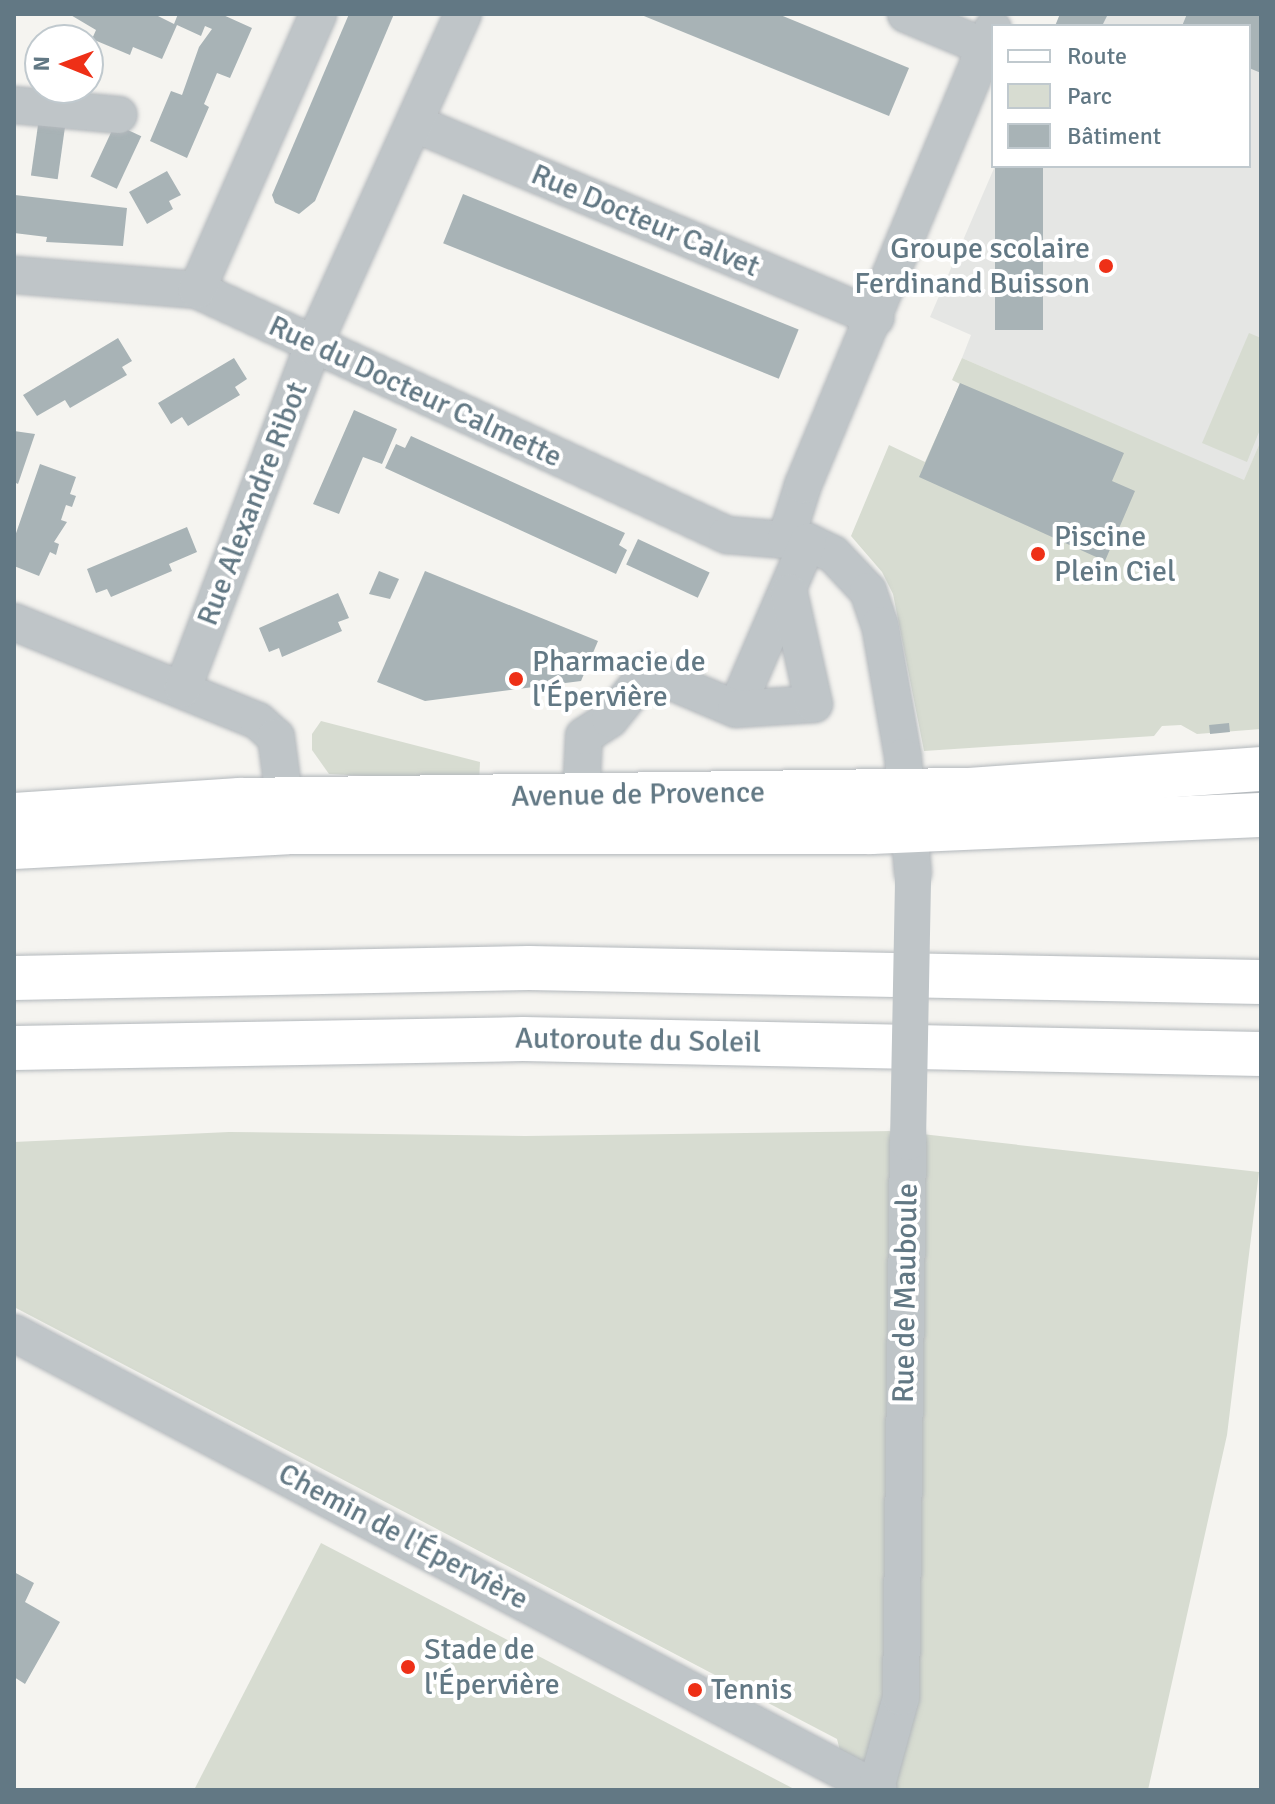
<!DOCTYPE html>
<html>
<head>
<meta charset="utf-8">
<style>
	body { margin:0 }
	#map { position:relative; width:1275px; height:1804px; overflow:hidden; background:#f5f4f0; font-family:Signika,sans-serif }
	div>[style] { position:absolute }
	.built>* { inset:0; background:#e5e6e4 }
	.green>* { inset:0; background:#d7dcd1 }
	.building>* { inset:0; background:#a8b3b6; transform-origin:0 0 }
	.roads { filter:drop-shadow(0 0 2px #b3b8bc) drop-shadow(0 0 2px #b3b8bc) }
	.minor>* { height:36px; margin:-18px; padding:0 18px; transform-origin:18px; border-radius:18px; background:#bfc5c8 }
	.major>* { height:44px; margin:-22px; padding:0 22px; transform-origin:22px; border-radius:22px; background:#fff }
	.highway>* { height:44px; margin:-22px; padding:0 22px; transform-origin:22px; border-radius:22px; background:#fff }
	.minor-bridge>* { height:36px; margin:-18px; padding:0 18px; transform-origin:18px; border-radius:18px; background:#bfc5c8 }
	.dots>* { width:22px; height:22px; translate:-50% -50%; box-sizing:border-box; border:4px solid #fff; border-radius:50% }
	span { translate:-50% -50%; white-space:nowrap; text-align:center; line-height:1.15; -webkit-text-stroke:8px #fff; paint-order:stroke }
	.street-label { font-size:30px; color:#627884 }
	.poi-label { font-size:30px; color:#627884 }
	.right { translate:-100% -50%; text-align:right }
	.left { translate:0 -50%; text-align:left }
	.frame { position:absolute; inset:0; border:16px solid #627884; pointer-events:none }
	.legend { position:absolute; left:991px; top:24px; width:260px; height:144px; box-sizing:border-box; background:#fff; border:2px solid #c0c9ce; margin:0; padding:10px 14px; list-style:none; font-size:24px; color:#627884 }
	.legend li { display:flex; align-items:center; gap:16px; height:40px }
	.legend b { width:40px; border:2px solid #c0c9ce }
	.north { position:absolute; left:24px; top:24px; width:80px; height:80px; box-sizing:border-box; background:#fff; border:2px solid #c0c9ce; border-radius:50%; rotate:271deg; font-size:22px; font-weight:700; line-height:32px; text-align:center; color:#627884 }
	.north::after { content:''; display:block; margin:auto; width:28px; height:36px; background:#ee3017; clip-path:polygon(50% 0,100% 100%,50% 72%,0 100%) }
</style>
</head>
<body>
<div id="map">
	<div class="built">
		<i style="clip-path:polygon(1060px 14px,1261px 14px,1261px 440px,1244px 481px,962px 358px,971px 335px,930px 317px,995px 166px,1249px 166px,1249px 26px,1055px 26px)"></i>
	</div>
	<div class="green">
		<i style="clip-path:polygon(1249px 333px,1261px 338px,1261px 427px,1247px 462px,1202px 443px)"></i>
		<i style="clip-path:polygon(962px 358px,1244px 480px,1261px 440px,1261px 729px,1197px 734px,1181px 725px,1162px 726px,1154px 736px,924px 751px,893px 594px,882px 572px,851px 536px,889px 445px,925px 462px,960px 384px,952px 380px)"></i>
		<i style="clip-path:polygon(321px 721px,480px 762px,479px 782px,329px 774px,312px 750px,312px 734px)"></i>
		<i style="clip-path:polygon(895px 1131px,1259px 1172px,1227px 1435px,1148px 1790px,850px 1790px,837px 1739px,14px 1307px,14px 1142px,229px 1132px,525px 1136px)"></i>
		<i style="clip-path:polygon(321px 1543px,796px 1790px,194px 1790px)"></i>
	</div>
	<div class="building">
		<i style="clip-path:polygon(69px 14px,154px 14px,174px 24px,178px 14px,221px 14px,252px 28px,230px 78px,217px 73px,204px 104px,209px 107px,187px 158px,150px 141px,171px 91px,182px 95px,199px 47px,212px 29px,205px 26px,201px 36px,177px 25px,162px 59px,133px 47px,130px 55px,92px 39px,96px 30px)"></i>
		<i style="clip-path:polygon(349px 14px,394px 14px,315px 201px,299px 214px,275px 203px,272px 195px)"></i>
		<i style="clip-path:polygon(639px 14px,778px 14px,909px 68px,889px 116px)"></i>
		<i style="clip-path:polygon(1060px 14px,1108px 14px,1102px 26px,1055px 26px)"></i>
		<i style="clip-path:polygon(1187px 14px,1261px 14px,1261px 73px,1249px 68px,1249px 26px,1182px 26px)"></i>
		<i style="left:39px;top:118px;width:27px;height:58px;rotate:8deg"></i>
		<i style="left:115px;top:124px;width:29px;height:58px;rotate:25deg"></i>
		<i style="left:995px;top:166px;width:48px;height:164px"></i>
		<i style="clip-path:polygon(167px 171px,181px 195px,169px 201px,173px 209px,147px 224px,129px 192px)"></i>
		<i style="left:463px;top:194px;width:362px;height:53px;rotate:22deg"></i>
		<i style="clip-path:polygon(15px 195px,127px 208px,123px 246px,46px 242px,47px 237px,14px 233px)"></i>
		<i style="clip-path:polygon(118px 338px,132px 361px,122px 367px,127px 375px,70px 408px,65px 400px,37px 416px,23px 395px)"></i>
		<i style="clip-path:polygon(234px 358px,247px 379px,235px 387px,240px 395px,188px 426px,182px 417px,171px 424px,158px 403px)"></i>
		<i style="clip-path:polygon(960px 383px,1124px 453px,1112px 481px,1135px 491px,1105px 561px,919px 477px)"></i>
		<i style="clip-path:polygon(354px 410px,397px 429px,382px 464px,363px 457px,339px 514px,313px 504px)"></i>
		<i style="clip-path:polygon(14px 431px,35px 434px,18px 484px,14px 482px)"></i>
		<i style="clip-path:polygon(411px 436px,625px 533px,619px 545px,627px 550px,616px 574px,385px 468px,396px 444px,405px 448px)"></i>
		<i style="clip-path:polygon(40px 464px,76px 477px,70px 494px,76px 496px,72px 507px,66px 505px,61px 520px,67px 522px,54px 542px,59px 544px,56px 555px,50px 552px,39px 576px,14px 566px,14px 539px)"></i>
		<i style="clip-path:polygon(187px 527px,197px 552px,169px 564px,172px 571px,111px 597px,107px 589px,96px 593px,87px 569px)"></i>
		<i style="left:638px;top:539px;width:79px;height:28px;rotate:25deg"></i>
		<i style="clip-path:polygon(379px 571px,399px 579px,390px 599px,369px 594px)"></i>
		<i style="clip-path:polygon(425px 571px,598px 641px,581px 681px,425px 701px,377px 682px)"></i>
		<i style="clip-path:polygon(338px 593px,349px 618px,338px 622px,342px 631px,282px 657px,279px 648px,269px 652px,259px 628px)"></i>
		<i style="left:1229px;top:723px;width:9px;height:20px;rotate:84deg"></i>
		<i style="clip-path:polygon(14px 1572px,34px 1583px,25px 1602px,60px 1622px,25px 1684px,14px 1677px)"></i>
	</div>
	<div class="roads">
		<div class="minor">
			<i style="left:906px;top:14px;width:86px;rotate:22.7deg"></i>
			<i style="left:14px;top:105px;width:105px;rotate:5.4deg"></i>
			<i style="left:414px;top:123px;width:501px;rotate:22.88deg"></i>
			<i style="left:14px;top:275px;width:184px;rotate:4.7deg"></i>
			<i style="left:197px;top:290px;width:584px;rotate:24.81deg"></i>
			<i style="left:727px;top:535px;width:81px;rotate:4.9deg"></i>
			<i style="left:808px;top:542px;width:28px;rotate:26deg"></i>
			<i style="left:833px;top:554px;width:51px;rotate:46.6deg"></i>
			<i style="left:868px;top:591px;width:36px;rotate:71deg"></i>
			<i style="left:880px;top:625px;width:134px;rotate:80.1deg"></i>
			<i style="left:903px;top:757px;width:116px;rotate:85.1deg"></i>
			<i style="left:197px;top:290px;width:301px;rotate:-66.3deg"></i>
			<i style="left:786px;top:539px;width:57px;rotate:-72.5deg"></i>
			<i style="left:803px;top:485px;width:494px;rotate:-67.4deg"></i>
			<i style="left:14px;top:622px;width:263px;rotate:22.1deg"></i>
			<i style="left:258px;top:721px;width:24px;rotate:42deg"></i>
			<i style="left:276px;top:737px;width:90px;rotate:82.3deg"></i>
			<i style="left:183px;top:688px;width:366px;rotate:-69.2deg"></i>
			<i style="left:313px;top:346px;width:364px;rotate:-65.7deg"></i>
			<i style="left:736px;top:709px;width:182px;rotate:-66.7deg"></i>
			<i style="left:581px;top:795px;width:59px;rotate:-87.1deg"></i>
			<i style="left:584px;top:736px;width:31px;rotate:-33deg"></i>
			<i style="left:610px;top:719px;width:60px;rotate:-51deg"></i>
			<i style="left:648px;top:672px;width:95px;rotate:22.8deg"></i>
			<i style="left:736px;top:709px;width:78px;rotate:-3.7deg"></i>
			<i style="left:814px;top:704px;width:114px;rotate:-102.7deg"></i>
			<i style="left:14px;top:1333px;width:978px;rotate:27.85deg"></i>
			<i style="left:876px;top:1788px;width:94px;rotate:-74.6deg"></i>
			<i style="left:901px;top:1697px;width:555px;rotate:-89.28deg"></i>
		</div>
		<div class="major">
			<i style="left:14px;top:815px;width:226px;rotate:-3.8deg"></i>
			<i style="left:240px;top:800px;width:727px;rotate:-0.79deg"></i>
			<i style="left:967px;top:790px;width:295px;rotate:-4.1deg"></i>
			<i style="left:14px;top:847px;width:274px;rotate:-3.1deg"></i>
			<i style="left:288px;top:832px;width:583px"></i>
			<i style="left:871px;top:832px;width:390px;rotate:-2.5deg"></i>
		</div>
		<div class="highway">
			<i style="left:14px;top:978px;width:515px;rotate:-1.11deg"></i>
			<i style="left:529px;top:968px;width:732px;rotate:1.1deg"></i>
			<i style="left:14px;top:1048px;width:509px;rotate:-1.01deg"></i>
			<i style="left:523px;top:1039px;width:738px;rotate:1.16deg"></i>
		</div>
	</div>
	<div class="minor-bridge">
		<i style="left:908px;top:1142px;width:269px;rotate:-88.9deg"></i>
	</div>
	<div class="dots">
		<i style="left:1106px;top:266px;background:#ee3017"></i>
		<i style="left:1038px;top:554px;background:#ee3017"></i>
		<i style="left:516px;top:679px;background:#ee3017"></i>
		<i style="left:408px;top:1667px;background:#ee3017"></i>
		<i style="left:695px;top:1690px;background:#ee3017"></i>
	</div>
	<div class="street-label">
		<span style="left:645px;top:221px;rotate:23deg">Rue Docteur Calvet</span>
		<span style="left:415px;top:392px;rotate:25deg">Rue du Docteur Calmette</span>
		<span style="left:253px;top:504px;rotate:-69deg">Rue Alexandre Ribot</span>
		<span style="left:638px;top:795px;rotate:-1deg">Avenue de Provence</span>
		<span style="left:638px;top:1041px;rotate:1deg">Autoroute du Soleil</span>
		<span style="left:906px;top:1293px;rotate:-89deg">Rue de Mauboule</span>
		<span style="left:403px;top:1537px;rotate:28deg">Chemin de l'Épervière</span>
	</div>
	<div class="poi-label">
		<span class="right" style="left:1090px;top:266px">Groupe scolaire<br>Ferdinand Buisson</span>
		<span class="left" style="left:1054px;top:554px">Piscine<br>Plein Ciel</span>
		<span class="left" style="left:532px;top:679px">Pharmacie de<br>l'Épervière</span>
		<span class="left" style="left:424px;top:1667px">Stade de<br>l'Épervière</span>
		<span class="left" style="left:711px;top:1690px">Tennis</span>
	</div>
	<div class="frame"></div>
	<ul class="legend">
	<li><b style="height:10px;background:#fff"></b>Route</li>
	<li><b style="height:22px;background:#d7dcd1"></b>Parc</li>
	<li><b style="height:22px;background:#a8b3b6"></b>Bâtiment</li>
	</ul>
	<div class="north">N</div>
</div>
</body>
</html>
